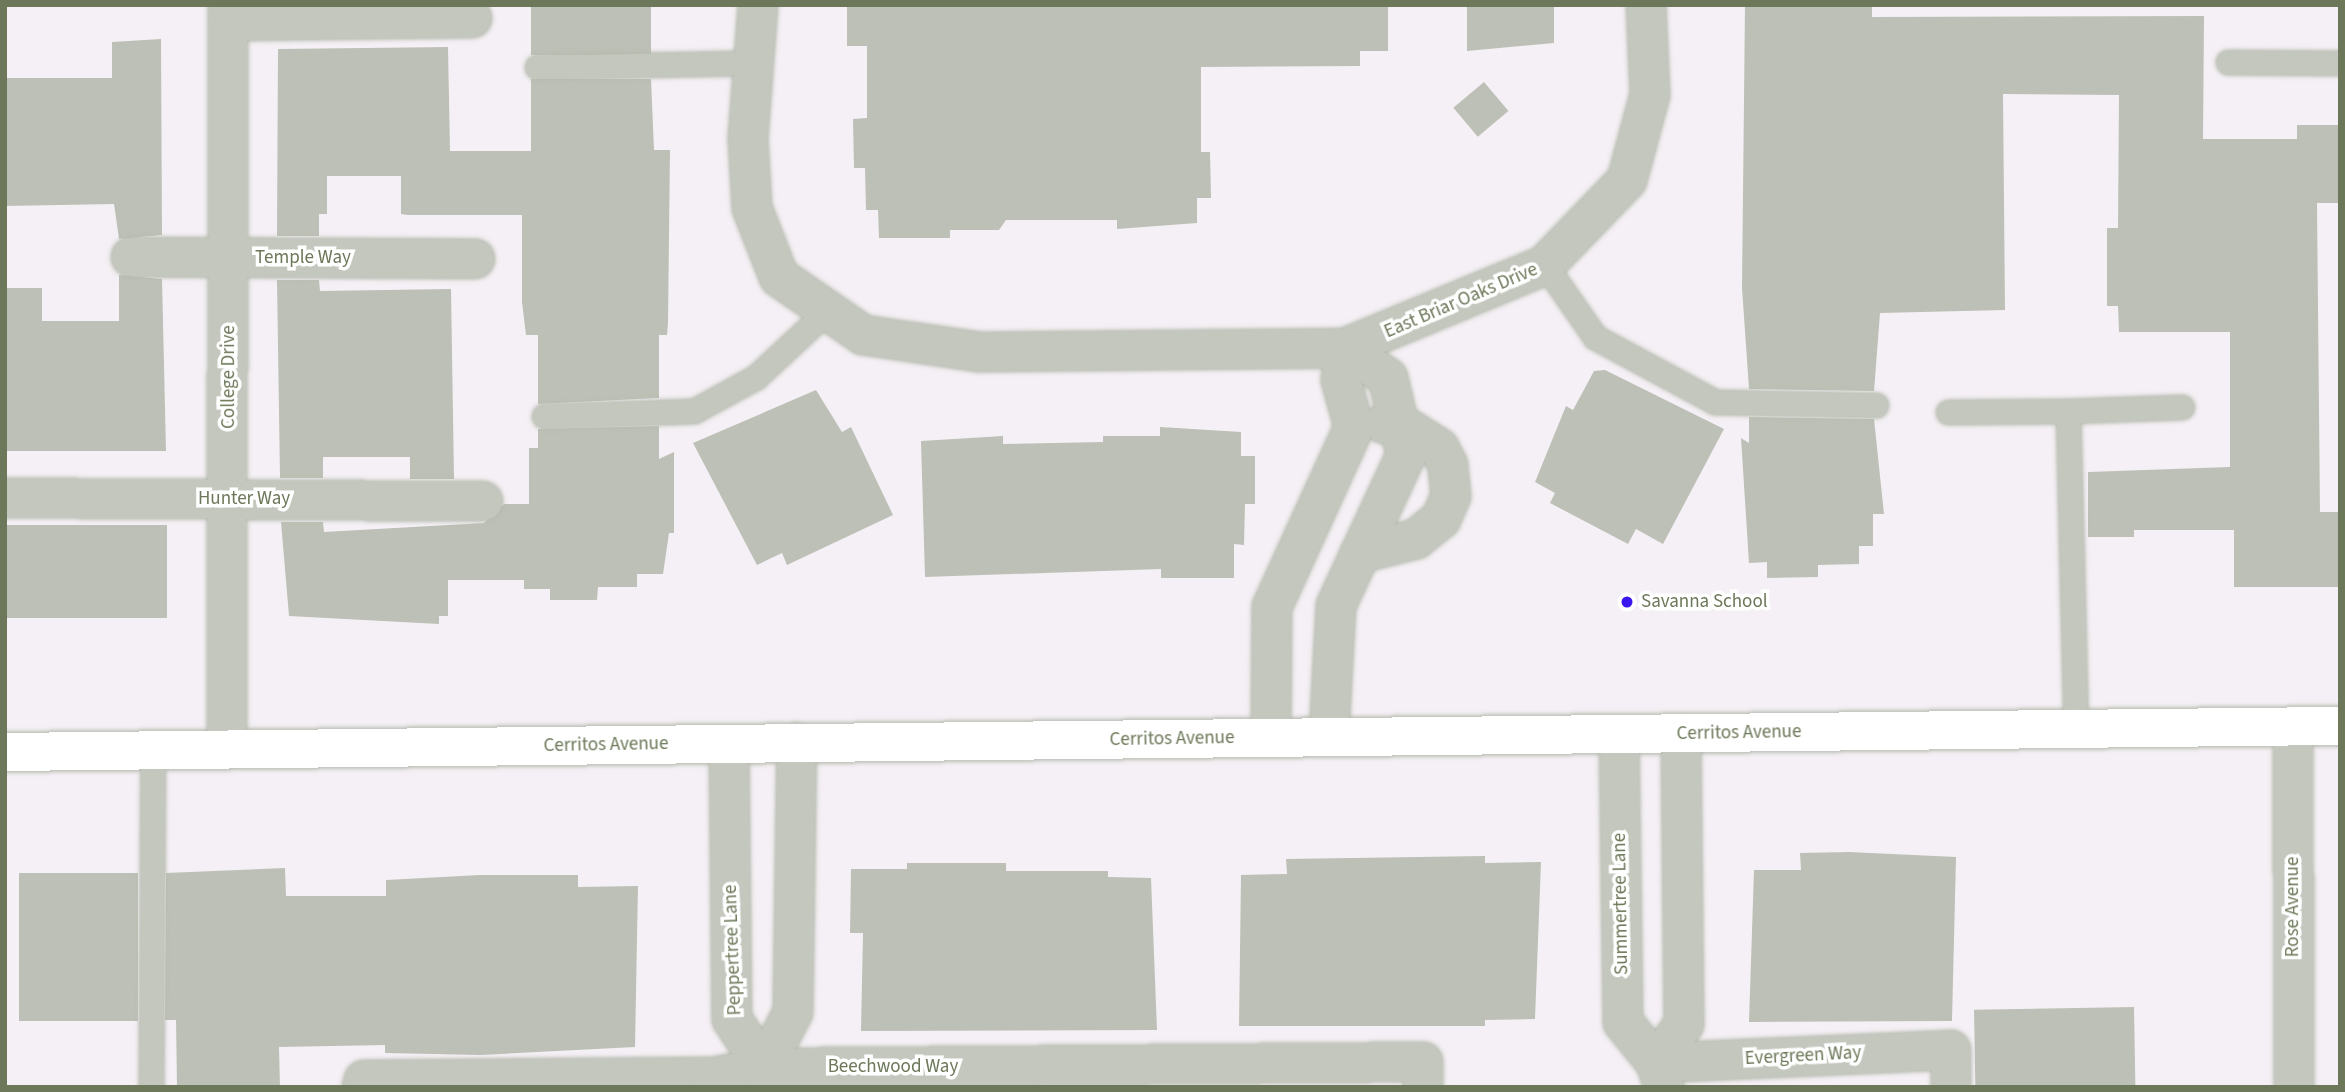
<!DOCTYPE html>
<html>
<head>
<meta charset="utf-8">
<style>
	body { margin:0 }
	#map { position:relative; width:2345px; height:1092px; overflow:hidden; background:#f5f0f5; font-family:"Source Sans 3",sans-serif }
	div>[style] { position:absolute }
	.building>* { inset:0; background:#bdc0b6; transform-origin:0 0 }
	.roads { filter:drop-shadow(0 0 2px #b5baae) drop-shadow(0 0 2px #b5baae) }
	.service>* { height:23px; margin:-11.5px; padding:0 11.5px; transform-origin:11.5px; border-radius:11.5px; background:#c4c7be }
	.minor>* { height:38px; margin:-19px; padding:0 19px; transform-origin:19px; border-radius:19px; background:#c4c7be }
	.secondary>* { height:38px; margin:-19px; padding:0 19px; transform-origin:19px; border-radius:19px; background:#fff }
	.dots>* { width:19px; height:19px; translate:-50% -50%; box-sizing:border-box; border:4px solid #fff; border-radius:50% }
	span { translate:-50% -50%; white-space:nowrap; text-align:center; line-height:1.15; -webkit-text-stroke:7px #fff; paint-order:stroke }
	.street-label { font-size:19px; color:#6c7859 }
	.poi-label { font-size:19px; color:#6c7859 }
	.left { translate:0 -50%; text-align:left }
	.frame { position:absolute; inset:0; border:7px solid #6c7859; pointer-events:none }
</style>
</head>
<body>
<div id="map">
	<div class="building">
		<i style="left:531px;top:5px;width:120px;height:50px"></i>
		<i style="clip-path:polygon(847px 5px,1388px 5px,1388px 51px,1360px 51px,1360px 66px,1201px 67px,1201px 152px,1210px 152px,1211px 198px,1197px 198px,1197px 223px,1117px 229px,1117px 220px,1006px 220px,999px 230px,950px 230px,950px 238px,879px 238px,878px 210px,866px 210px,865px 168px,854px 168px,853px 119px,867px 118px,867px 46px,847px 46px)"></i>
		<i style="clip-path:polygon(1467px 5px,1554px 5px,1554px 43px,1467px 51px)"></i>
		<i style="clip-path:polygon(1745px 5px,1872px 5px,1872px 17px,2204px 16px,2203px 139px,2297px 139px,2297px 125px,2340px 125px,2340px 203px,2317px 203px,2320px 512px,2340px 512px,2340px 587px,2234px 587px,2234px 530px,2134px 530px,2134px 537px,2088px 537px,2088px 472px,2230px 467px,2230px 332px,2119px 332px,2118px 306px,2107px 306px,2107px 228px,2118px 228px,2119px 95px,2003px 94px,2005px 310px,1880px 313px,1874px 391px,1749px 389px,1742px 288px)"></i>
		<i style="clip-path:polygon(161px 39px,162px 235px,119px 239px,114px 204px,5px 206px,5px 78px,112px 78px,112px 42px)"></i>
		<i style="clip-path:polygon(448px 47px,450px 151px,531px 151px,531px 79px,651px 79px,654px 150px,670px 150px,668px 323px,667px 335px,659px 335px,659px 398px,538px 404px,538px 335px,526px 335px,522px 302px,522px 215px,408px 215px,401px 214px,401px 176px,327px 176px,327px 214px,319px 214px,319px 236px,277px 236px,278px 49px)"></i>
		<i style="left:1484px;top:82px;width:38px;height:40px;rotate:50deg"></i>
		<i style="clip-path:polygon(119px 275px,162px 279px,166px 451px,5px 451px,5px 288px,42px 288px,42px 321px,119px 321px)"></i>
		<i style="clip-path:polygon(277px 280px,319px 280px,320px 291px,451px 289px,454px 479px,410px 479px,410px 457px,323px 457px,323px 478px,280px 478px)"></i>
		<i style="clip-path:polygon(1605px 370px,1724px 429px,1663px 544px,1636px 529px,1628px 544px,1550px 503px,1555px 493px,1535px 482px,1566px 406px,1573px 410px,1594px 371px)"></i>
		<i style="clip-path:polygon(816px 390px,842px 432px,851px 427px,893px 515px,787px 565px,782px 553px,757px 565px,693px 443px)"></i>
		<i style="clip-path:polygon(1749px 417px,1874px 419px,1884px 514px,1873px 514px,1873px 546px,1859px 546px,1859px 564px,1818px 565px,1818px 577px,1767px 578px,1767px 562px,1749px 563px,1741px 438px,1749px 443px)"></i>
		<i style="clip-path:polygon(659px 426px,659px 459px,674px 452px,674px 533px,669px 533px,663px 574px,637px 574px,637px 587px,598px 587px,597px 600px,550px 600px,550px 589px,524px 589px,524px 580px,448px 580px,448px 616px,439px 616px,439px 624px,289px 616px,281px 522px,323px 522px,324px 532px,484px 523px,504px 504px,529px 504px,529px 448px,538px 448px,538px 429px)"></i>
		<i style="clip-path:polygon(1160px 427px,1241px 432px,1241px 456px,1255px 456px,1255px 504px,1245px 504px,1244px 545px,1234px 544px,1234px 578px,1161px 578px,1161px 569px,925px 577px,921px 441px,1003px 436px,1003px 444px,1103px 442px,1103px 436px,1160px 436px)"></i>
		<i style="left:5px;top:525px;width:162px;height:93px"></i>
		<i style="clip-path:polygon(1849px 852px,1956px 857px,1952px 1021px,1749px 1022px,1754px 870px,1801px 870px,1800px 853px)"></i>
		<i style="clip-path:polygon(1485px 856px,1485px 863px,1541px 862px,1535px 1019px,1485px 1020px,1485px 1026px,1239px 1026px,1241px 875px,1287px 874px,1286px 859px)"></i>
		<i style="clip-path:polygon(907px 863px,1006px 863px,1006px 871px,1108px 871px,1108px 877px,1151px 878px,1157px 1030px,861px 1031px,863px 933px,850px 933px,851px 869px,907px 869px)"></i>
		<i style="clip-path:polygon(285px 868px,286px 896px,386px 896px,386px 880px,480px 875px,578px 875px,578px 887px,638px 886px,635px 1047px,481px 1055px,385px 1053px,385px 1045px,279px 1047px,280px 1087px,177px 1087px,176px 1020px,165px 1020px,166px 873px)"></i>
		<i style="left:138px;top:873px;width:148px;height:119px;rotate:90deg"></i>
		<i style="left:2134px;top:1007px;width:80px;height:160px;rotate:89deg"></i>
	</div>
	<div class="roads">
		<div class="service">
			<i style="left:2228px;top:62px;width:112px;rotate:0.5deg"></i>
			<i style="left:537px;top:67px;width:218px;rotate:-1.1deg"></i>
			<i style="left:1545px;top:265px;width:88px;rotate:55.2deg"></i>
			<i style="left:1595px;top:337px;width:136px;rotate:28.4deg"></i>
			<i style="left:1715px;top:402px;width:161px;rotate:1.1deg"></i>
			<i style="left:2068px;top:411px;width:114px;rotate:-2deg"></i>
			<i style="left:1948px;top:412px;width:120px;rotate:-0.5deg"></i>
			<i style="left:2068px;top:411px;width:318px;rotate:88.6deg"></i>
			<i style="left:544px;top:416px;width:150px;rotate:-1.9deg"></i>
			<i style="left:694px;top:411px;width:71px;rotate:-28.7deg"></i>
			<i style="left:756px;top:377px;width:98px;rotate:-42.9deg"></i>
			<i style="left:151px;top:1087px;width:337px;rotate:-89.7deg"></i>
		</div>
		<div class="minor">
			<i style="left:758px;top:5px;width:134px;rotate:94.3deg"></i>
			<i style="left:748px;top:139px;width:69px;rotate:86.7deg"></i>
			<i style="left:752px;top:208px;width:74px;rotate:68.6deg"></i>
			<i style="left:779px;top:277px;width:102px;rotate:34.6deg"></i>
			<i style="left:863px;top:335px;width:117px;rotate:8.3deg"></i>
			<i style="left:979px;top:352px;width:366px;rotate:-0.6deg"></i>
			<i style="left:1345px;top:348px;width:217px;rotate:-22.5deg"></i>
			<i style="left:1545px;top:265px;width:118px;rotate:-46deg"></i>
			<i style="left:1627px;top:180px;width:88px;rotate:-74.9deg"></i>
			<i style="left:1650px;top:95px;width:90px;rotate:-92.5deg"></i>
			<i style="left:228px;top:21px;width:244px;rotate:-0.7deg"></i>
			<i style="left:131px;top:257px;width:344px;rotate:0.3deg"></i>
			<i style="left:5px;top:498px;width:478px;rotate:0.4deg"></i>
			<i style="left:1360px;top:553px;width:58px;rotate:-14deg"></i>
			<i style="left:1416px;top:539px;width:32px;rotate:-39deg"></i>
			<i style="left:1441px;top:519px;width:25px;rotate:-67deg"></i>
			<i style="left:1451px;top:496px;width:31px;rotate:-96deg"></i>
			<i style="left:1448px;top:465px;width:19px;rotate:-118deg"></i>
			<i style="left:1439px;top:448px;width:49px;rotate:-147.6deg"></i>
			<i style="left:1398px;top:422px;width:14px;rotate:172deg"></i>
			<i style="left:2293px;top:727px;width:360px;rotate:89.8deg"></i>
			<i style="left:1619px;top:734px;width:288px;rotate:89.2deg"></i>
			<i style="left:1623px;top:1022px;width:53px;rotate:51.2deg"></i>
			<i style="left:1656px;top:1063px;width:25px;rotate:72deg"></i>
			<i style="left:1271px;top:737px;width:130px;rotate:-89.6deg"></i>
			<i style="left:1272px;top:607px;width:198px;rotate:-65.5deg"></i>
			<i style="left:1354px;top:427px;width:49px;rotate:-105.5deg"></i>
			<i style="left:1341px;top:380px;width:32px;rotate:-83deg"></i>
			<i style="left:1345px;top:348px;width:52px;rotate:34.9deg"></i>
			<i style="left:1388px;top:378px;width:79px;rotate:76.8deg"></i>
			<i style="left:1406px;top:455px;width:166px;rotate:114.9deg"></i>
			<i style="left:1336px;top:606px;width:131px;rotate:93.1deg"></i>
			<i style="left:729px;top:744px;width:275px;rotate:89.4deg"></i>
			<i style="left:732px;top:1019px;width:59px;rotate:56.9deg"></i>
			<i style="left:764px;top:1068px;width:63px;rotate:-62.6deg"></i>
			<i style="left:793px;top:1012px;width:270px;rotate:-89.2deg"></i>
			<i style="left:227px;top:750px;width:745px;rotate:-89.92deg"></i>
			<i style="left:1656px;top:1063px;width:48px;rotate:-54.3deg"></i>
			<i style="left:1684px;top:1024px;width:291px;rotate:-90.6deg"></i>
			<i style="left:1656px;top:1063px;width:295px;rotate:-2.5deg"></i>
			<i style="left:1951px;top:1050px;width:37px;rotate:90deg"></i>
			<i style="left:362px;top:1087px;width:7px;rotate:-74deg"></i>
			<i style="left:364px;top:1080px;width:349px;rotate:-0.5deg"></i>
			<i style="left:713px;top:1077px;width:52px;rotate:-10deg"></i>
			<i style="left:764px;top:1068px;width:659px;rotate:-0.52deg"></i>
			<i style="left:1423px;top:1062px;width:25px;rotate:90deg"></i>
		</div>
		<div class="secondary">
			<i style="left:5px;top:752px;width:2335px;rotate:-0.64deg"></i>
		</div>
	</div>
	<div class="dots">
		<i style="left:1627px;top:602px;background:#3b15f0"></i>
	</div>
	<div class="street-label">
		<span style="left:303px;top:258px">Temple Way</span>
		<span style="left:1461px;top:301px;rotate:-23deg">East Briar Oaks Drive</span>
		<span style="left:229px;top:377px;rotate:-90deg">College Drive</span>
		<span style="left:244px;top:499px">Hunter Way</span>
		<span style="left:1739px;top:733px;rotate:-1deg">Cerritos Avenue</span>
		<span style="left:1172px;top:739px;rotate:-1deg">Cerritos Avenue</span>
		<span style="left:606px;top:745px;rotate:-1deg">Cerritos Avenue</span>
		<span style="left:1621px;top:904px;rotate:-91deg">Summertree Lane</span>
		<span style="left:2293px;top:907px;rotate:-90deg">Rose Avenue</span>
		<span style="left:733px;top:950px;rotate:-92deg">Peppertree Lane</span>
		<span style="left:1803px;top:1056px;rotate:-3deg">Evergreen Way</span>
		<span style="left:893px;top:1067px">Beechwood Way</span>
	</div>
	<div class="poi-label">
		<span class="left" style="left:1641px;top:602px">Savanna School</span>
	</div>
	<div class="frame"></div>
</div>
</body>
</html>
